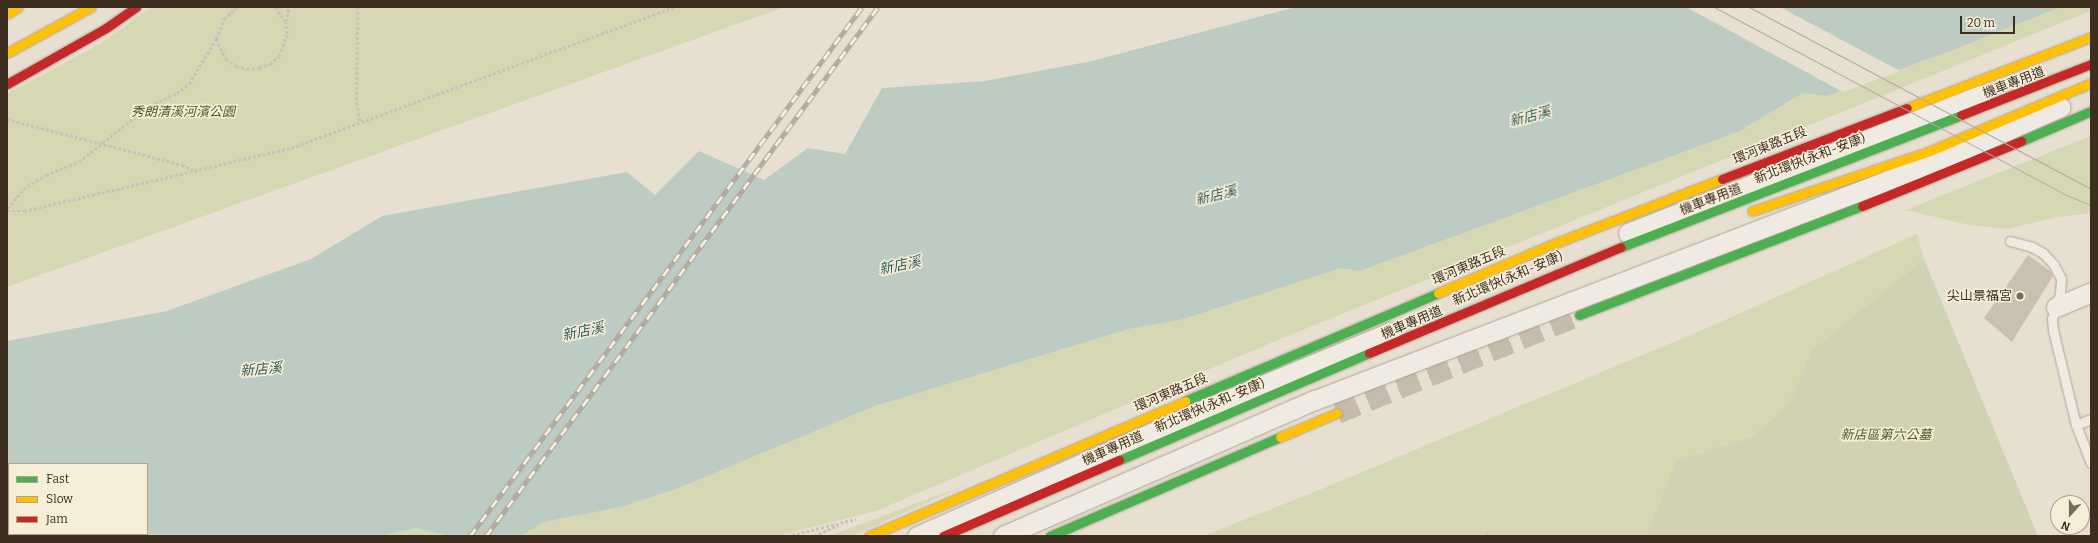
<!DOCTYPE html>
<html>
<head>
<meta charset="utf-8">
<style>
	body { margin:0 }
	#map { position:relative; width:2098px; height:543px; overflow:hidden; background:#e7e0d1; font-family:Bitter,"Noto Sans TC",serif }
	div>[style] { position:absolute }
	.green>* { inset:0; background:#d6d7b3 }
	.cemetery>* { inset:0; background:#d1d1b3 }
	.water>* { inset:0; background:#bcccc2 }
	.pier>* { inset:0; background:#e7e0d1 }
	.building>* { inset:0; background:#cbbfb2 }
	.secondary-tunnel>* { height:22px; margin-top:-11px; transform-origin:0; background:repeating-linear-gradient(90deg,#c5bcae 0 22px,transparent 0 33px) }
	.path>* { height:2.5px; margin-top:-1.25px; transform-origin:0; background:repeating-linear-gradient(90deg,#c8c2b9 0 3px,transparent 0 5px) }
	.roads { filter:drop-shadow(0 0 1px #ada599) drop-shadow(0 0 1px #ada599) }
	.lane>* { height:9px; margin:-4.5px; padding:0 4.5px; transform-origin:4.5px; border-radius:4.5px; background:#efebe3 }
	.street>* { height:19px; margin:-9.5px; padding:0 9.5px; transform-origin:9.5px; border-radius:9.5px; background:#efebe3 }
	.fast>* { height:9px; margin:-4.5px; padding:0 4.5px; transform-origin:4.5px; border-radius:4.5px; background:#4caf50 }
	.slow>* { height:9px; margin:-4.5px; padding:0 4.5px; transform-origin:4.5px; border-radius:4.5px; background:#ffc107 }
	.jam>* { height:9px; margin:-4.5px; padding:0 4.5px; transform-origin:4.5px; border-radius:4.5px; background:#c62828 }
	.tram>* { height:1px; margin:-0.5px; padding:0 0.5px; transform-origin:0.5px; border-radius:0.5px; background:#afaaa2 }
	.rail>* { height:4.5px; margin-top:-2.25px; transform-origin:0; background:repeating-linear-gradient(90deg,#f7eed8 0 9px,#afaaa2 0 18px); box-sizing:border-box; border-block:1px solid #afaaa2 }
	.dots>* { width:11px; height:11px; translate:-50% -50%; box-sizing:border-box; border:2px solid #f7eed8; border-radius:50% }
	span { translate:-50% -50%; white-space:nowrap; text-align:center; line-height:1.15; -webkit-text-stroke:3px #f7eed8; paint-order:stroke }
	.street-label { font-size:13px; color:#3d2e20 }
	.park-label { font-size:13px; color:#4d5a26; font-style:italic }
	.poi-label { font-size:13px; color:#3d2e20 }
	.right { translate:-100% -50%; text-align:right }
	.water-label { font-size:14px; color:#2f5d5a; font-style:italic }
	.frame { position:absolute; inset:0; border:8px solid #3d2e20; pointer-events:none }
	.legend { position:absolute; left:8px; top:463px; width:140px; height:72px; box-sizing:border-box; background:#f7eed8; border:1px solid #ada18e; margin:0; padding:5px 7px; list-style:none; font-size:12px; color:#3d2e20 }
	.legend li { display:flex; align-items:center; gap:8px; height:20px }
	.legend b { width:20px; border:1px solid #ada18e }
	.north { position:absolute; left:2050px; top:495px; width:40px; height:40px; box-sizing:border-box; background:#f7eed8; border:1px solid #ada18e; border-radius:50%; rotate:201deg; font-size:11px; font-weight:700; line-height:16px; text-align:center; color:#3d2e20 }
	.north::after { content:''; display:block; margin:auto; width:14px; height:18px; background:#786c5e; clip-path:polygon(50% 0,100% 100%,50% 72%,0 100%) }
	.scale { position:absolute; left:1960px; top:16px; width:55px; height:18px; box-sizing:border-box; border:2px solid #3d2e20; border-top:0; padding-left:5px; font-size:12px; line-height:14px; white-space:nowrap; color:#3d2e20; -webkit-text-stroke:3px #f7eed8; paint-order:stroke }
</style>
</head>
<body>
<div id="map">
	<div class="green">
		<i style="clip-path:polygon(151px 7px,784px 7px,7px 287px,7px 94px,100px 44px)"></i>
		<i style="clip-path:polygon(2060px 7px,2091px 7px,2091px 11px,1273px 342px,876px 511px,777px 536px,521px 536px,544px 522px,621px 507px,676px 489px,875px 406px,1129px 329px,1184px 319px,1341px 268px,1360px 271px,1738px 132px,1803px 93px,1827px 96px,1958px 48px)"></i>
		<i style="clip-path:polygon(2091px 136px,2091px 213px,2057px 217px,2007px 229px,1969px 225px,1906px 210px)"></i>
		<i style="clip-path:polygon(1917px 234px,1924px 259px,1814px 350px,1789px 404px,1754px 436px,1677px 461px,1646px 536px,1203px 536px,1324px 488px,1707px 328px)"></i>
		<i style="clip-path:polygon(971px 483px,852px 536px,829px 536px)"></i>
		<i style="clip-path:polygon(416px 528px,449px 536px,381px 536px)"></i>
	</div>
	<div class="cemetery">
		<i style="clip-path:polygon(1924px 259px,2038px 536px,1646px 536px,1677px 461px,1754px 436px,1789px 404px,1813px 350px)"></i>
	</div>
	<div class="water">
		<i style="clip-path:polygon(evenodd,1296px 7px,2060px 7px,1958px 48px,1827px 96px,1803px 93px,1738px 132px,1360px 271px,1341px 268px,1184px 319px,1129px 329px,875px 406px,676px 489px,621px 507px,544px 522px,521px 536px,449px 536px,416px 528px,381px 536px,7px 536px,7px 341px,167px 311px,311px 259px,382px 216px,627px 172px,655px 195px,699px 151px,764px 180px,808px 148px,845px 154px,882px 88px,985px 81px,1092px 61px,1296px 7px,9px 464px,147px 464px,147px 534px,9px 534px,9px 464px)"></i>
	</div>
	<div class="pier">
		<i style="clip-path:polygon(1686px 7px,1780px 7px,1900px 71px,1843px 92px)"></i>
	</div>
	<div class="building">
		<i style="clip-path:polygon(2028px 255px,2050px 271px,2053px 276px,2012px 342px,1984px 318px)"></i>
	</div>
	<div class="secondary-tunnel">
		<i style="left:1337px;top:413px;width:261px;rotate:-22deg"></i>
	</div>
	<div class="path">
		<i style="left:358px;top:7px;width:96px;rotate:90.6deg"></i>
		<i style="left:357px;top:103px;width:19px;rotate:81deg"></i>
		<i style="left:286px;top:22px;width:15px;rotate:-79deg"></i>
		<i style="left:216px;top:39px;width:22px;rotate:63deg"></i>
		<i style="left:226px;top:59px;width:12px;rotate:35deg"></i>
		<i style="left:236px;top:66px;width:11px;rotate:15deg"></i>
		<i style="left:247px;top:69px;width:12px;rotate:-5deg"></i>
		<i style="left:259px;top:68px;width:12px;rotate:-20deg"></i>
		<i style="left:270px;top:64px;width:12px;rotate:-42deg"></i>
		<i style="left:279px;top:56px;width:23px;rotate:-70deg"></i>
		<i style="left:287px;top:34px;width:12px;rotate:-99deg"></i>
		<i style="left:285px;top:22px;width:18px;rotate:-124deg"></i>
		<i style="left:7px;top:119px;width:181px;rotate:14.7deg"></i>
		<i style="left:182px;top:165px;width:17px;rotate:24deg"></i>
		<i style="left:7px;top:208px;width:30px;rotate:-48deg"></i>
		<i style="left:27px;top:186px;width:22px;rotate:-30deg"></i>
		<i style="left:46px;top:175px;width:35px;rotate:-22deg"></i>
		<i style="left:79px;top:162px;width:86px;rotate:-38.9deg"></i>
		<i style="left:146px;top:108px;width:34px;rotate:-26deg"></i>
		<i style="left:177px;top:93px;width:15px;rotate:-37deg"></i>
		<i style="left:189px;top:84px;width:52px;rotate:-59deg"></i>
		<i style="left:216px;top:39px;width:22px;rotate:-68deg"></i>
		<i style="left:224px;top:19px;width:18px;rotate:-43deg"></i>
		<i style="left:7px;top:211px;width:17px"></i>
		<i style="left:24px;top:211px;width:274px;rotate:-13.3deg"></i>
		<i style="left:291px;top:148px;width:408px;rotate:-20.2deg"></i>
		<i style="left:1487px;top:533px;width:3px;rotate:72deg"></i>
		<i style="left:787px;top:536px;width:71px;rotate:-13.8deg"></i>
		<i style="left:814px;top:536px;width:27px;rotate:-24deg"></i>
	</div>
	<div class="roads">
		<div class="lane">
			<i style="left:2010px;top:241px;width:23px;rotate:15deg"></i>
			<i style="left:2032px;top:247px;width:13px;rotate:29deg"></i>
			<i style="left:2043px;top:253px;width:16px;rotate:47deg"></i>
			<i style="left:2054px;top:265px;width:16px;rotate:63deg"></i>
			<i style="left:2061px;top:279px;width:15px;rotate:94deg"></i>
			<i style="left:2060px;top:294px;width:26px;rotate:108deg"></i>
			<i style="left:2052px;top:319px;width:11px;rotate:85deg"></i>
			<i style="left:2053px;top:330px;width:98px;rotate:76.4deg"></i>
			<i style="left:2076px;top:425px;width:41px;rotate:68.5deg"></i>
			<i style="left:2076px;top:425px;width:16px;rotate:-22deg"></i>
		</div>
		<div class="street">
			<i style="left:1628px;top:233px;width:379px;rotate:-21.4deg"></i>
			<i style="left:2056px;top:307px;width:38px;rotate:-23deg"></i>
			<i style="left:917px;top:536px;width:309px;rotate:-23.8deg"></i>
			<i style="left:1200px;top:411px;width:207px;rotate:-22.5deg"></i>
			<i style="left:1003px;top:536px;width:340px;rotate:-23.6deg"></i>
			<i style="left:1315px;top:400px;width:664px;rotate:-21deg"></i>
			<i style="left:1935px;top:162px;width:137px;rotate:-23.6deg"></i>
		</div>
		<div class="fast">
			<i style="left:2021px;top:141px;width:76px;rotate:-23.2deg"></i>
			<i style="left:1621px;top:247px;width:365px;rotate:-21.2deg"></i>
			<i style="left:1579px;top:315px;width:303px;rotate:-21.1deg"></i>
			<i style="left:1185px;top:401px;width:275px;rotate:-23.1deg"></i>
			<i style="left:1119px;top:460px;width:272px;rotate:-23.2deg"></i>
			<i style="left:1050px;top:536px;width:250px;rotate:-23.3deg"></i>
		</div>
		<div class="slow">
			<i style="left:7px;top:14px;width:13px;rotate:-32deg"></i>
			<i style="left:7px;top:53px;width:96px;rotate:-28.7deg"></i>
			<i style="left:1907px;top:108px;width:197px;rotate:-21.1deg"></i>
			<i style="left:1752px;top:211px;width:188px;rotate:-18.6deg"></i>
			<i style="left:1930px;top:151px;width:175px;rotate:-22.9deg"></i>
			<i style="left:1438px;top:293px;width:120px;rotate:-23.1deg"></i>
			<i style="left:1548px;top:246px;width:186px;rotate:-21.1deg"></i>
			<i style="left:1280px;top:437px;width:62px;rotate:-22.8deg"></i>
			<i style="left:869px;top:536px;width:344px;rotate:-23.1deg"></i>
		</div>
		<div class="jam">
			<i style="left:7px;top:84px;width:114px;rotate:-29.5deg"></i>
			<i style="left:106px;top:28px;width:37px;rotate:-35deg"></i>
			<i style="left:1961px;top:115px;width:140px;rotate:-21.4deg"></i>
			<i style="left:1722px;top:179px;width:198px;rotate:-21deg"></i>
			<i style="left:1862px;top:206px;width:172px;rotate:-22.2deg"></i>
			<i style="left:1369px;top:353px;width:273px;rotate:-22.8deg"></i>
			<i style="left:943px;top:536px;width:192px;rotate:-23.4deg"></i>
		</div>
	</div>
	<div class="tram">
		<i style="left:1714px;top:7px;width:399px;rotate:28.1deg"></i>
		<i style="left:2066px;top:195px;width:27px;rotate:22deg"></i>
		<i style="left:1749px;top:7px;width:387px;rotate:28deg"></i>
	</div>
	<div class="rail">
		<i style="left:470px;top:536px;width:658px;rotate:-53.46deg"></i>
		<i style="left:486px;top:536px;width:658px;rotate:-53.46deg"></i>
	</div>
	<div class="dots">
		<i style="left:2020px;top:296px;background:#786c5e"></i>
	</div>
	<div class="street-label">
		<span style="left:2014px;top:83px;rotate:-21deg">機車專用道</span>
		<span style="left:1770px;top:146px;rotate:-22deg">環河東路五段</span>
		<span style="left:1810px;top:159px;rotate:-21deg">新北環快(永和-安康)</span>
		<span style="left:1711px;top:200px;rotate:-21deg">機車專用道</span>
		<span style="left:1469px;top:266px;rotate:-23deg">環河東路五段</span>
		<span style="left:1508px;top:279px;rotate:-23deg">新北環快(永和-安康)</span>
		<span style="left:1412px;top:323px;rotate:-23deg">機車專用道</span>
		<span style="left:1171px;top:393px;rotate:-23deg">環河東路五段</span>
		<span style="left:1210px;top:406px;rotate:-23deg">新北環快(永和-安康)</span>
		<span style="left:1113px;top:449px;rotate:-24deg">機車專用道</span>
	</div>
	<div class="park-label">
		<span style="left:183px;top:112px">秀朗清溪河濱公園</span>
		<span style="left:1886px;top:435px">新店區第六公墓</span>
	</div>
	<div class="poi-label">
		<span class="right" style="left:2012px;top:296px">尖山景福宮</span>
	</div>
	<div class="water-label">
		<span style="left:1530px;top:117px;rotate:-15deg">新店溪</span>
		<span style="left:1216px;top:196px;rotate:-14deg">新店溪</span>
		<span style="left:900px;top:266px;rotate:-12deg">新店溪</span>
		<span style="left:583px;top:332px;rotate:-12deg">新店溪</span>
		<span style="left:261px;top:370px;rotate:-5deg">新店溪</span>
	</div>
	<div class="frame"></div>
	<ul class="legend">
	<li><b style="height:5px;background:#4caf50"></b>Fast</li>
	<li><b style="height:5px;background:#ffc107"></b>Slow</li>
	<li><b style="height:5px;background:#c62828"></b>Jam</li>
	</ul>
	<div class="north">N</div>
	<div class="scale">20 m</div>
</div>
</body>
</html>
